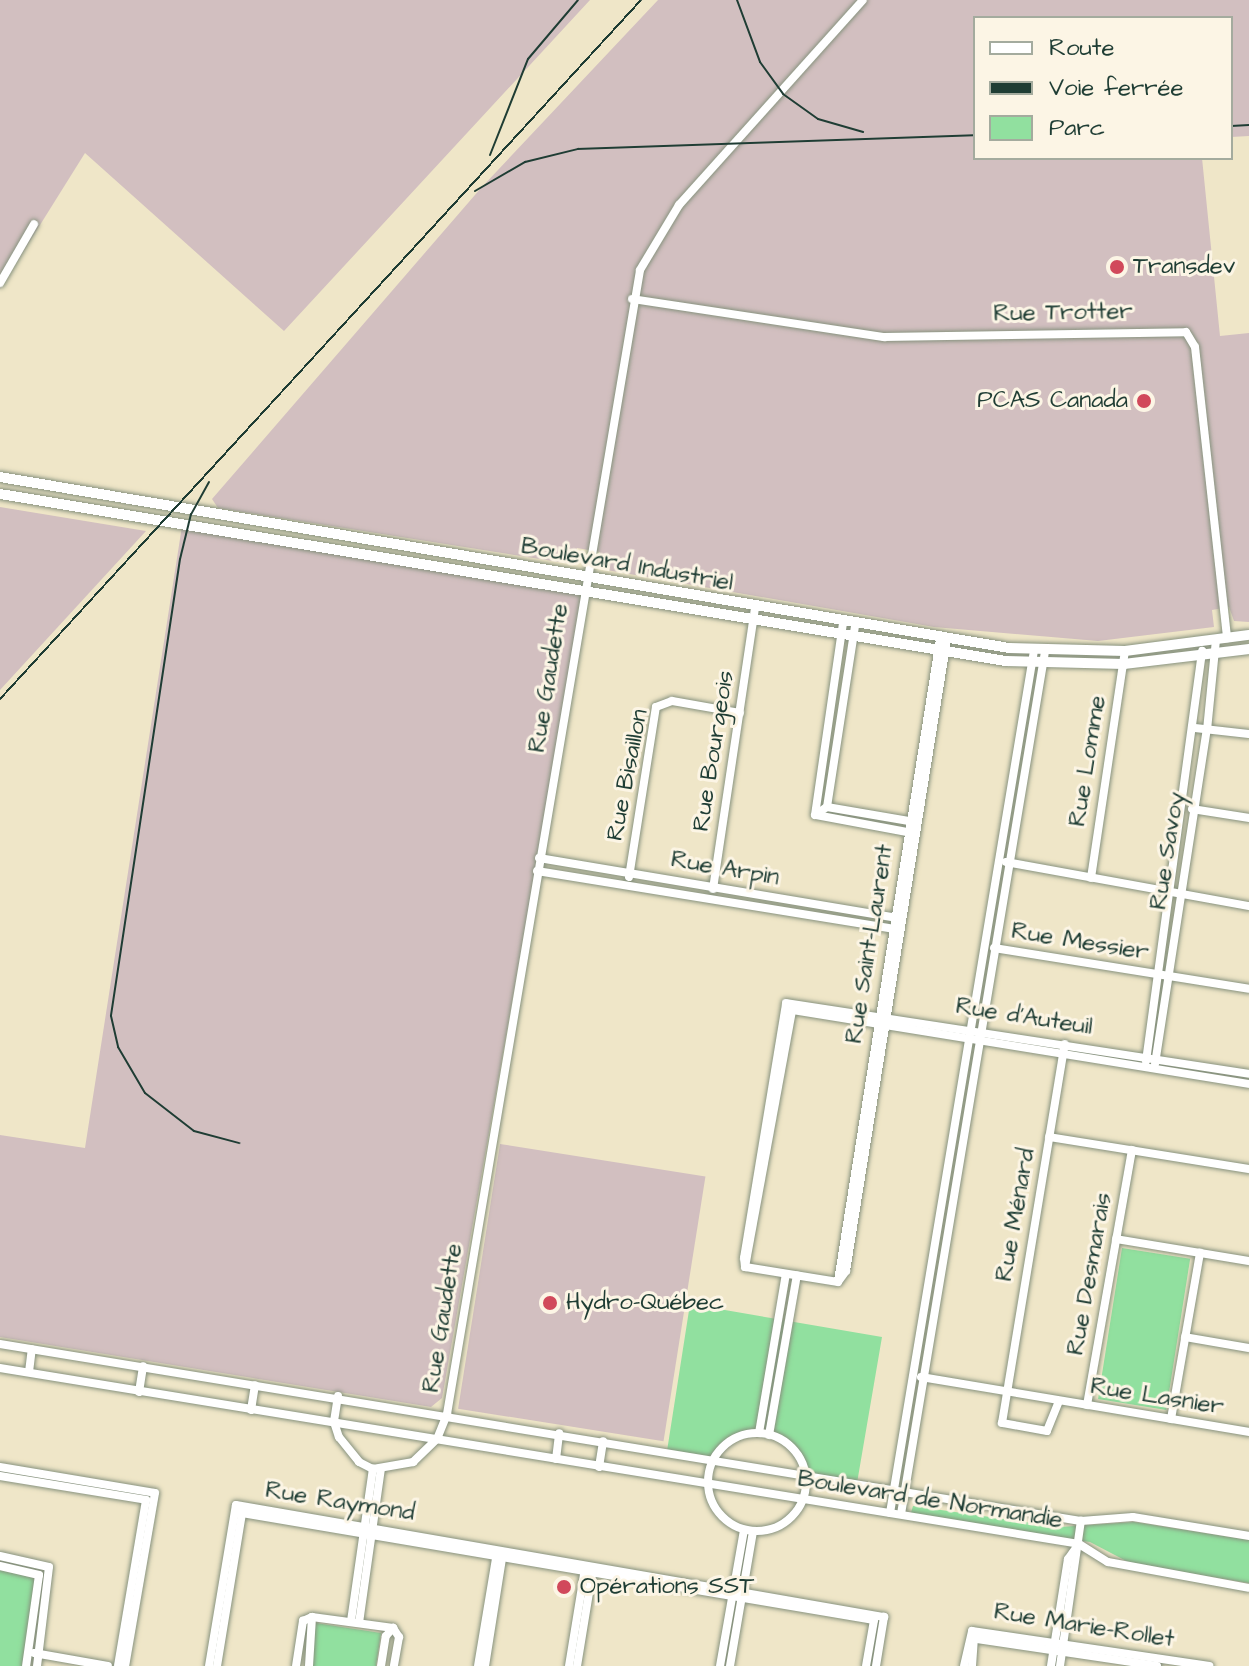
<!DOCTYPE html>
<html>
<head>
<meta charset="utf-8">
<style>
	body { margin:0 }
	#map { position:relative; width:1249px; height:1666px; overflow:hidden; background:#efe6c8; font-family:"Architects Daughter",sans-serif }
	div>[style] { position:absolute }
	.industrial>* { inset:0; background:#d2bfc0; transform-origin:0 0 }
	.green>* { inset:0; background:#91e09f; transform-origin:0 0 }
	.roads { filter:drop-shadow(0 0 2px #87927e) drop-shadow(0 0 2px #87927e) }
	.minor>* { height:8px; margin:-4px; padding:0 4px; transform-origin:4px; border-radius:4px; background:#fff }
	.minor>.ring { margin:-4px; padding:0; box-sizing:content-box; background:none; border:8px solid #fff; border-radius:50% }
	.tertiary>* { height:10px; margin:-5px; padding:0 5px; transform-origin:5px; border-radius:5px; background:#fff }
	.rail>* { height:2px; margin:-1px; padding:0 1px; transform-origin:1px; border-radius:1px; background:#1f3d34 }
	.dots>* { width:22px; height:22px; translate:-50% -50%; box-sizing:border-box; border:4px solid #fcf5e5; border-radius:50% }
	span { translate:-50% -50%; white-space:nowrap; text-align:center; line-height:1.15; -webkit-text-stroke:6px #fcf5e5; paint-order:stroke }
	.poi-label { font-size:24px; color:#1f3d34 }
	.left { translate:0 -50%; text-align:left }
	.right { translate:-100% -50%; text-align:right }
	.street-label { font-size:24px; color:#1f3d34 }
	.legend { position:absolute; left:973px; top:16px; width:260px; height:144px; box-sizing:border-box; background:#fcf5e5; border:2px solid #a4ab9e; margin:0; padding:10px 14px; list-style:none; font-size:24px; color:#1f3d34 }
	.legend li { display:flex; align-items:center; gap:16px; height:40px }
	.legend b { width:40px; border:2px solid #a4ab9e }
</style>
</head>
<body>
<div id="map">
	<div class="industrial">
		<i style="clip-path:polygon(0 0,590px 0,284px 331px,85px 153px,0 289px)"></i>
		<i style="clip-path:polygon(658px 0,1249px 0,1249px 136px,1231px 137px,1231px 18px,975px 18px,975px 158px,1202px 158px,1220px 336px,1249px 333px,1249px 622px,1234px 621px,1229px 607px,1212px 610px,1214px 627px,1098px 641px,934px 627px,601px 569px,600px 552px,577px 548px,572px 564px,218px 508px,212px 499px,481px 188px)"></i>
		<i style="clip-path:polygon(0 507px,146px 531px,0 690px)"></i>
		<i style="clip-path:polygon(182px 526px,584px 595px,442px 1398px,431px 1407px,0 1337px,0 1135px,85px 1148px)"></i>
		<i style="left:500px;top:1144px;width:208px;height:268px;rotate:9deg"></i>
	</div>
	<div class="green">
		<i style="left:1122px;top:1248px;width:69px;height:153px;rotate:9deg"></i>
		<i style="clip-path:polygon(690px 1304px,882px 1337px,857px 1483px,807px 1476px,799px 1453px,766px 1431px,744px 1434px,715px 1458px,667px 1451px)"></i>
		<i style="clip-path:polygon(913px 1506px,1060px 1527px,1134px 1522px,1249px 1540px,1249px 1583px,1132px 1564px,1090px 1542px,910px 1516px)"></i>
		<i style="clip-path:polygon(0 1569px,37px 1579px,23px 1666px,0 1666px)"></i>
		<i style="clip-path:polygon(316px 1623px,381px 1633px,376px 1666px,309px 1666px)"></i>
	</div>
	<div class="roads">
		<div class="minor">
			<i style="left:0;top:283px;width:68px;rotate:-60deg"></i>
			<i style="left:632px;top:299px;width:255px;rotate:8.6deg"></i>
			<i style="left:884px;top:337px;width:302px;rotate:-0.9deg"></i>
			<i style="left:1186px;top:332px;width:17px;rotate:59deg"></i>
			<i style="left:1195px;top:347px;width:293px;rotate:83.7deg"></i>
			<i style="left:1195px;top:728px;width:54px;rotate:6.3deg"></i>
			<i style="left:827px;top:807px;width:183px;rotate:-81.2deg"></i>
			<i style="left:1192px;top:809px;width:58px;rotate:9deg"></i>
			<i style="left:815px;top:815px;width:193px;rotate:-81.7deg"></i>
			<i style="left:815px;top:815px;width:14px;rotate:-34deg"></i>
			<i style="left:827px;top:807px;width:89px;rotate:9.7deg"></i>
			<i style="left:816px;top:815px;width:98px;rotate:10.6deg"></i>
			<i style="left:539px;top:858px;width:365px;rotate:9.5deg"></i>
			<i style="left:1006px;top:862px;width:247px;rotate:10.3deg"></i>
			<i style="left:537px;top:871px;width:364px;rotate:9.2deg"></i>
			<i style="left:629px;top:877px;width:172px;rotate:-81deg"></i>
			<i style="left:656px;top:707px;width:17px;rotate:-21deg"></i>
			<i style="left:672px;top:701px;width:69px;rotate:10deg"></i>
			<i style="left:1091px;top:878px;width:230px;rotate:-81.5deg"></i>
			<i style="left:713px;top:889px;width:283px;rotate:-81.5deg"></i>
			<i style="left:994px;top:948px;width:258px;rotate:9.1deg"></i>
			<i style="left:792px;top:1010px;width:463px;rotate:9.2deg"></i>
			<i style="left:1146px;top:1061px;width:414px;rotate:-82.2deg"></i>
			<i style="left:1155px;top:1064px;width:338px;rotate:-81.2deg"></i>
			<i style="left:1207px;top:730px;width:90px;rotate:-84.3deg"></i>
			<i style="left:1049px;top:1137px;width:203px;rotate:9.1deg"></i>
			<i style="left:1116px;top:1239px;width:135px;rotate:9.4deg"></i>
			<i style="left:745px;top:1267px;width:261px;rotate:-79.6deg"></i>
			<i style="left:838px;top:1281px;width:650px;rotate:-80.97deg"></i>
			<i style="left:838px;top:1282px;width:94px;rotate:-170.8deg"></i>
			<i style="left:745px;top:1267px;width:9px;rotate:-96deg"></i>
			<i style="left:744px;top:1258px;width:258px;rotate:-80.6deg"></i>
			<i style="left:786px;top:1003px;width:468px;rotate:8.7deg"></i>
			<i style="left:838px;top:1282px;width:14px;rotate:-54deg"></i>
			<i style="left:846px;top:1271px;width:639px;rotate:-80.91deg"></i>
			<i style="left:1185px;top:1337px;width:65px;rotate:9.8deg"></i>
			<i style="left:0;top:1344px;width:1095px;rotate:9.3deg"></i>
			<i style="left:1081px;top:1521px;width:52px;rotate:-4.4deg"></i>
			<i style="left:1133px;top:1517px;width:118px;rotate:9.3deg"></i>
			<i style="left:0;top:1368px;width:1093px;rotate:9.26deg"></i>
			<i style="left:1079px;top:1544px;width:34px;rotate:32deg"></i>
			<i style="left:1108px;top:1562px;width:143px;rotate:10.4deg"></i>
			<i style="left:29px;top:1372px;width:23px;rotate:-83deg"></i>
			<i style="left:921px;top:1377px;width:333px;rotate:9.5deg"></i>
			<i style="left:139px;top:1392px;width:26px;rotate:-81deg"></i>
			<i style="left:338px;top:1396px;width:26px;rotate:99deg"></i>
			<i style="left:334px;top:1422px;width:16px;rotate:72deg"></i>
			<i style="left:339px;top:1437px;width:32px;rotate:51deg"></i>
			<i style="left:359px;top:1462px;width:16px;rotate:27deg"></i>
			<i style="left:373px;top:1469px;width:41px;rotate:-9.9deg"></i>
			<i style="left:413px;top:1462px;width:33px;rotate:-44deg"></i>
			<i style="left:437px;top:1439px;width:27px;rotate:-68deg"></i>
			<i style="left:447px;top:1414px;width:1160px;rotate:-80.42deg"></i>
			<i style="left:640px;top:270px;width:76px;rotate:-59deg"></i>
			<i style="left:679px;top:205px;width:275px;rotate:-48.1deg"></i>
			<i style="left:1059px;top:1401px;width:32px;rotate:112deg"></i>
			<i style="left:1047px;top:1431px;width:46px;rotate:-169.9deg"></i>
			<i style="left:1002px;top:1423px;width:384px;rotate:-80.6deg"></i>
			<i style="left:1087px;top:1405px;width:259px;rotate:-80deg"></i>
			<i style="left:251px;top:1410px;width:25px;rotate:-81deg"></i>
			<i style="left:1171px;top:1419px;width:169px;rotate:-80.1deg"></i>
			<i style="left:759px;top:1433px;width:161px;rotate:-80.4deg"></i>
			<i class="ring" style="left:708px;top:1433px;width:90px;height:90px"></i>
			<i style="left:769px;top:1435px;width:162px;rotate:-80.1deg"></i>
			<i style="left:556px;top:1459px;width:26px;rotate:-83deg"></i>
			<i style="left:0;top:1467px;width:157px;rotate:9.5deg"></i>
			<i style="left:155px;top:1493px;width:176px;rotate:99.8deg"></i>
			<i style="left:599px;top:1467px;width:26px;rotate:-81deg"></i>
			<i style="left:0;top:1476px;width:148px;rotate:9.3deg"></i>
			<i style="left:146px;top:1500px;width:168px;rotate:99.6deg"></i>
			<i style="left:236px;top:1505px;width:658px;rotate:9.81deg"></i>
			<i style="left:236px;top:1506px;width:9px;rotate:49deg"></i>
			<i style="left:242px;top:1513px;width:641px;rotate:9.61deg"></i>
			<i style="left:890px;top:1513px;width:874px;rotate:-80.52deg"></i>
			<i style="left:901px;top:1514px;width:874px;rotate:-80.52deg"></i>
			<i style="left:0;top:1556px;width:50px;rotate:12.7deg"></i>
			<i style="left:49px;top:1567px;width:100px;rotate:96.9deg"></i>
			<i style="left:0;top:1566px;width:40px;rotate:13deg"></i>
			<i style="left:39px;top:1575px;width:92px;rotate:98.1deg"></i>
			<i style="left:351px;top:1621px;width:154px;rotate:-81.8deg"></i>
			<i style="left:359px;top:1623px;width:156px;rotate:-81.9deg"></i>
			<i style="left:393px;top:1628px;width:11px;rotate:56deg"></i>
			<i style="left:399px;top:1637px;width:29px;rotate:100deg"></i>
			<i style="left:972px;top:1631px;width:240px;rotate:8.4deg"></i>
			<i style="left:977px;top:1639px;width:182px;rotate:8.5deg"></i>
			<i style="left:34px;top:1653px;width:75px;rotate:10deg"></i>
			<i style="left:209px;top:1666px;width:163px;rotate:-80.5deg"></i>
			<i style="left:217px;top:1666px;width:155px;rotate:-80.7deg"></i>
			<i style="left:296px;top:1666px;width:46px;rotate:-81.2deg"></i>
			<i style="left:303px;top:1621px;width:10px;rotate:-24deg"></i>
			<i style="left:312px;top:1617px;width:82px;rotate:7.7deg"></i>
			<i style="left:309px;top:1666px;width:49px;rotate:-86.5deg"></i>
			<i style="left:381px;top:1666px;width:30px;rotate:-81deg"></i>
			<i style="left:386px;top:1636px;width:11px;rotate:-49deg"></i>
			<i style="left:478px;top:1666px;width:115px;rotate:-80.5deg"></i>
			<i style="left:485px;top:1666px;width:115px;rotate:-81deg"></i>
			<i style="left:569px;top:1666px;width:99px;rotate:-80.7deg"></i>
			<i style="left:577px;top:1666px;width:99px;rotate:-80.7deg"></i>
			<i style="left:720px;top:1666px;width:138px;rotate:-80deg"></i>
			<i style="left:730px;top:1666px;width:137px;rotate:-80.3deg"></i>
			<i style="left:866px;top:1666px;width:47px;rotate:-80.1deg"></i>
			<i style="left:876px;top:1666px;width:50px;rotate:-80.7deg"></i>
			<i style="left:964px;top:1666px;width:36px;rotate:-77deg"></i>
			<i style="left:972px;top:1666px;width:31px;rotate:-86deg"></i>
			<i style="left:1051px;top:1666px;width:108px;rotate:-81deg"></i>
			<i style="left:1068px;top:1559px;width:14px;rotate:-54deg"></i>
			<i style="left:1060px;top:1666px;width:147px;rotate:-81.8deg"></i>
		</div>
		<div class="tertiary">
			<i style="left:0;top:477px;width:1023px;rotate:9.62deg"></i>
			<i style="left:1009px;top:648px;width:116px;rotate:1.5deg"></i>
			<i style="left:1125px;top:651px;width:125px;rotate:-7.4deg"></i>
			<i style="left:0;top:494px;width:1020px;rotate:9.43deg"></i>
			<i style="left:1006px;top:661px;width:118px;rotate:1.5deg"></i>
			<i style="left:1124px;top:664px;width:126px;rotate:-6.8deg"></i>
		</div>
	</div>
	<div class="rail">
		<i style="left:737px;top:0;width:66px;rotate:69.6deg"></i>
		<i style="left:760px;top:62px;width:39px;rotate:54deg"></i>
		<i style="left:783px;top:94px;width:43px;rotate:35.5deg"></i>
		<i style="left:818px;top:119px;width:47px;rotate:16.1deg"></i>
		<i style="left:1231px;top:126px;width:18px;rotate:-3deg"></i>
		<i style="left:490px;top:155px;width:103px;rotate:-68.4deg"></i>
		<i style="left:528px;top:59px;width:77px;rotate:-49.7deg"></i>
		<i style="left:475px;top:191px;width:58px;rotate:-30.1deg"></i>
		<i style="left:525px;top:162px;width:55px;rotate:-13.8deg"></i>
		<i style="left:578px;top:149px;width:397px;rotate:-2deg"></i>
		<i style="left:209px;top:482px;width:37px;rotate:119deg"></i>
		<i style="left:191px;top:514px;width:46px;rotate:103.7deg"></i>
		<i style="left:180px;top:559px;width:462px;rotate:98.6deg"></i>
		<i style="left:111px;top:1016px;width:32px;rotate:77deg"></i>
		<i style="left:118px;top:1047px;width:53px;rotate:59.6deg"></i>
		<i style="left:145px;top:1093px;width:62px;rotate:37.8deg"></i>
		<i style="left:194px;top:1131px;width:47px;rotate:14.9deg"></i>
		<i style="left:0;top:699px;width:948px;rotate:-47.48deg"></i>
	</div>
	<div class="dots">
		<i style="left:1117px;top:267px;background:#d1495b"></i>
		<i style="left:1144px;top:401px;background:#d1495b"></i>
		<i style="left:550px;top:1303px;background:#d1495b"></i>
		<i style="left:564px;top:1587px;background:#d1495b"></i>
	</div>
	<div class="poi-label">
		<span class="left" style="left:1133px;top:267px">Transdev</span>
		<span class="right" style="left:1128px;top:401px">PCAS Canada</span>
		<span class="left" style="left:566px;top:1303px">Hydro-Québec</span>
		<span class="left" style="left:580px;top:1587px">Opérations SST</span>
	</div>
	<div class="street-label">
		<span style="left:1063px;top:313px;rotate:-1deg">Rue Trotter</span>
		<span style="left:627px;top:565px;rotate:10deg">Boulevard Industriel</span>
		<span style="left:549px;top:678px;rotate:-81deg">Rue Gaudette</span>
		<span style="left:714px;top:751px;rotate:-81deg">Rue Bourgeois</span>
		<span style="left:1088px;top:761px;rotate:-81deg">Rue Lomme</span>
		<span style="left:628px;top:775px;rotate:-79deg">Rue Bisaillon</span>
		<span style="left:1168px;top:851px;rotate:-81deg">Rue Savoy</span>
		<span style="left:725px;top:869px;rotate:10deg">Rue Arpin</span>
		<span style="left:1080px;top:942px;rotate:9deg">Rue Messier</span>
		<span style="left:870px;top:944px;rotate:-81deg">Rue Saint-Laurent</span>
		<span style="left:1024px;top:1017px;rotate:9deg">Rue d'Auteuil</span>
		<span style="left:1016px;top:1215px;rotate:-80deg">Rue Ménard</span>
		<span style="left:1090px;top:1274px;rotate:-80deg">Rue Desmarais</span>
		<span style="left:443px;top:1318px;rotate:-81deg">Rue Gaudette</span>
		<span style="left:1157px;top:1397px;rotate:9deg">Rue Lasnier</span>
		<span style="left:930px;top:1500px;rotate:9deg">Boulevard de Normandie</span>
		<span style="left:340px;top:1502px;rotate:9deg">Rue Raymond</span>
		<span style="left:1084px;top:1626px;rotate:9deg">Rue Marie-Rollet</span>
	</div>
	<ul class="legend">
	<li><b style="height:10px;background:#fff"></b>Route</li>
	<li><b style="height:10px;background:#1f3d34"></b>Voie ferrée</li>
	<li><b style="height:22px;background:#91e09f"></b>Parc</li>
	</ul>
</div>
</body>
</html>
